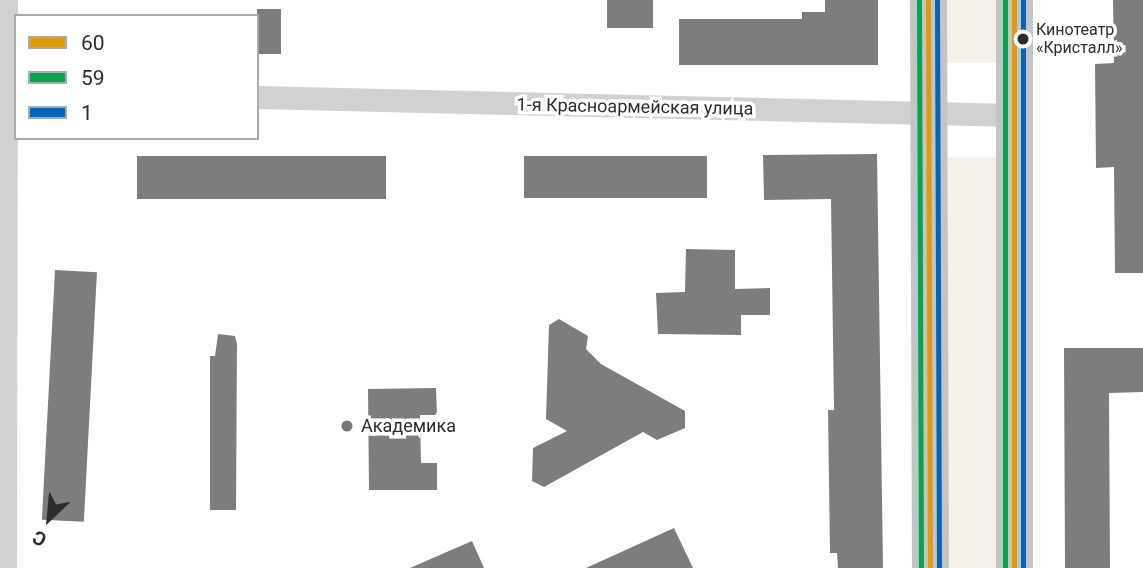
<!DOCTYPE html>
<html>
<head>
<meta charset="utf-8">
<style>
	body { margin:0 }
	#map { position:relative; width:1143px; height:568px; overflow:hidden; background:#fff; font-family:Roboto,sans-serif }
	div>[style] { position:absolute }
	.green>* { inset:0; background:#f5f2e9; transform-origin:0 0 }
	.building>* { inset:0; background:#7d7d7d; transform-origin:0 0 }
	.minor>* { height:23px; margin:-11.5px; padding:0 11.5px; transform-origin:11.5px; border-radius:11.5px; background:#d1d1d1 }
	.primary>* { height:37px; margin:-18.5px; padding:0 18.5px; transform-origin:18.5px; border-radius:18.5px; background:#c4c4c4 }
	.bus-1>* { height:5px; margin:-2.5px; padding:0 2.5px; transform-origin:2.5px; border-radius:2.5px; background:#e39a04 }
	.bus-2>* { height:5px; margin:-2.5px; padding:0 2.5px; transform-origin:2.5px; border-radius:2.5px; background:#00a651 }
	.bus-3>* { height:5px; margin:-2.5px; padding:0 2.5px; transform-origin:2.5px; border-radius:2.5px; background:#0065bd }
	.dots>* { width:19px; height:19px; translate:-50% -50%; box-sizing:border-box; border:4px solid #fff; border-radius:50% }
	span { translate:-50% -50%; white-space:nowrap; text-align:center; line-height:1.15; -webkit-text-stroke:7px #fff; paint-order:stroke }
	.bus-label { font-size:16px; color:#2c2c2c }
	.left { translate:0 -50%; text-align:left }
	.street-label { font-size:18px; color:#2c2c2c }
	.poi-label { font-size:18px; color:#2c2c2c }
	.legend { position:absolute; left:14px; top:14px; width:245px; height:126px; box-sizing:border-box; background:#fff; border:2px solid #ababab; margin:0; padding:9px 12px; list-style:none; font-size:21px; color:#2c2c2c }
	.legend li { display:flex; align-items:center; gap:14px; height:35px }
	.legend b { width:35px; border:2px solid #ababab }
	.north { position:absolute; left:14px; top:484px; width:70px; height:70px; -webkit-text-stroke:5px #fff; paint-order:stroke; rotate:206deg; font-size:19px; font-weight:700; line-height:28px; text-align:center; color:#2c2c2c }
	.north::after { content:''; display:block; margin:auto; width:24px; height:32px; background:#2c2c2c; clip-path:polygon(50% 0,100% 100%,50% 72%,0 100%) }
</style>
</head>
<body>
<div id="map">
	<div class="green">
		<i style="left:947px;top:0;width:51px;height:63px"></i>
		<i style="left:948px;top:157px;width:50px;height:411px"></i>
	</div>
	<div class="building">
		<i style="left:607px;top:0;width:46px;height:28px"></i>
		<i style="clip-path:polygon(825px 0,878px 0,878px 65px,679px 65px,679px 19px,802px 19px,802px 12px,825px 12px)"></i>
		<i style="clip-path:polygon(1113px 0,1143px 0,1143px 273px,1115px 273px,1114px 167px,1096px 168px,1095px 64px,1114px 63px)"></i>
		<i style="left:257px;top:9px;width:24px;height:45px"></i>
		<i style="clip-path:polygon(877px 154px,883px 568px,838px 568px,837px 553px,830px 553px,828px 410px,834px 410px,831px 199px,764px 200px,763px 155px)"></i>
		<i style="left:137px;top:156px;width:249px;height:43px"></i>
		<i style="left:524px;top:156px;width:183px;height:42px"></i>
		<i style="clip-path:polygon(686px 249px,735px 250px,735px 289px,770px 288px,770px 315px,741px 315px,741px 335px,658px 334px,656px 293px,685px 292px)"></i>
		<i style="left:55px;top:270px;width:42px;height:250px;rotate:3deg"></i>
		<i style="clip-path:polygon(559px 319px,588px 336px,586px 349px,601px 364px,685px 411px,685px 428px,657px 440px,643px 432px,544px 487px,532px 481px,533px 448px,567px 431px,546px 419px,549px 325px)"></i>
		<i style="clip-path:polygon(218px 334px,235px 336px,237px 344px,236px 510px,210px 510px,210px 356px,215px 356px)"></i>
		<i style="clip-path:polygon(1064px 348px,1143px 348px,1143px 392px,1109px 393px,1110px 568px,1065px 568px)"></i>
		<i style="clip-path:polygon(436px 388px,437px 415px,420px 415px,421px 463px,437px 463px,437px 490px,369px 490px,368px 389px)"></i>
		<i style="clip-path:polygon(674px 528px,693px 568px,586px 568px)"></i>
		<i style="clip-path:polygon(472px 541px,484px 568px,410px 568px)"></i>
	</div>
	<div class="minor">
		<i style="left:257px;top:97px;width:756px;rotate:1.36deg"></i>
		<i style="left:5px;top:568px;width:568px;rotate:-89.9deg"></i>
	</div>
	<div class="primary">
		<i style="left:928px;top:0;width:568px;rotate:89.8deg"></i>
		<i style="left:1014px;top:0;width:568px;rotate:90deg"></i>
	</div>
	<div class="bus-1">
		<i style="left:928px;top:0;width:568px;rotate:89.8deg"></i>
		<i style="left:1014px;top:0;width:568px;rotate:90deg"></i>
	</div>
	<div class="bus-2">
		<i style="left:919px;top:0;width:568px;rotate:89.8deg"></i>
		<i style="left:1005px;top:0;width:568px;rotate:90deg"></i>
	</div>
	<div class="bus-3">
		<i style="left:937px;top:0;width:568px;rotate:89.8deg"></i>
		<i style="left:1023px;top:0;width:568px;rotate:90deg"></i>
	</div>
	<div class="dots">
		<i style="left:1023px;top:39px;background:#2c2c2c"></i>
		<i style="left:347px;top:426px;background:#767676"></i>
	</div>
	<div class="bus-label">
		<span class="left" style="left:1036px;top:39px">Кинотеатр<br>«Кристалл»</span>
	</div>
	<div class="street-label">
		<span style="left:635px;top:107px;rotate:1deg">1-я Красноармейская улица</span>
	</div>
	<div class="poi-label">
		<span class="left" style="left:361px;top:426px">Академика</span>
	</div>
	<ul class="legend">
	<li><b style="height:9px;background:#e39a04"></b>60</li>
	<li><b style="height:9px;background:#00a651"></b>59</li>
	<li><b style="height:9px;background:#0065bd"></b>1</li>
	</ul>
	<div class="north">С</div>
</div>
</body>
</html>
